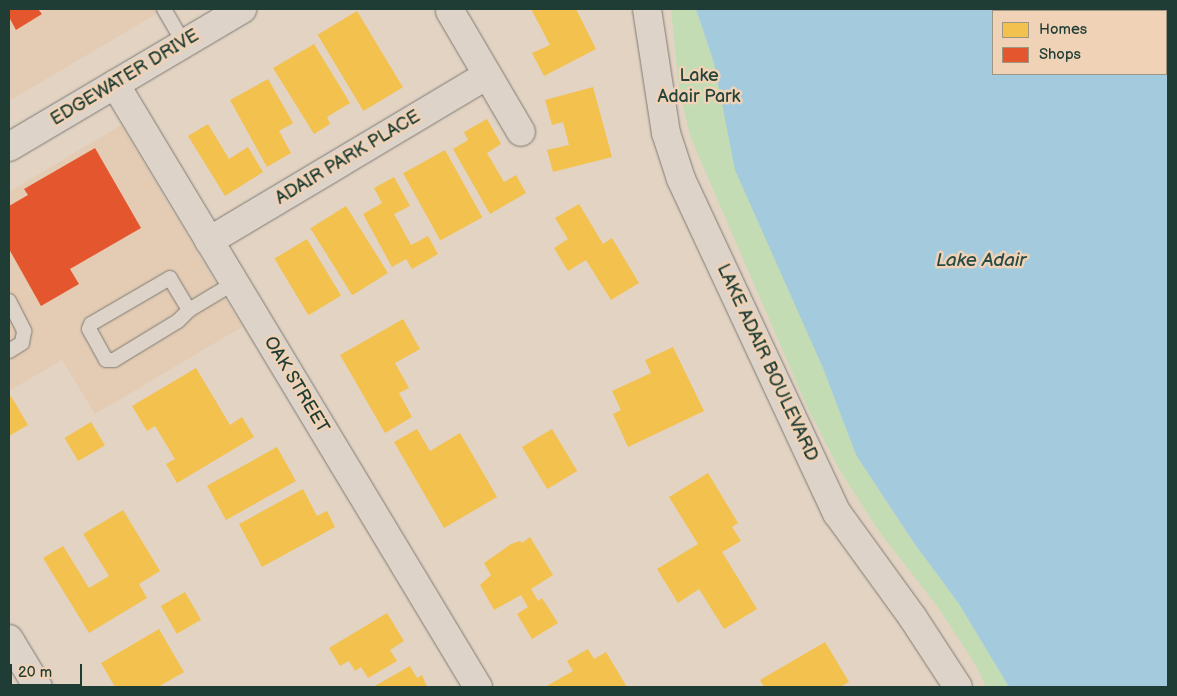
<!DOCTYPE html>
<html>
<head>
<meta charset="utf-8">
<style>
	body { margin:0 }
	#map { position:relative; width:1177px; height:696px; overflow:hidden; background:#e3d3c3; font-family:"Balsamiq Sans",sans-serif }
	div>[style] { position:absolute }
	.built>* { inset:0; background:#e4ccb4 }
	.green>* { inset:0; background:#c4dcb4 }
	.water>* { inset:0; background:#a3cbdd }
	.homes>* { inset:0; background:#f2c14e; transform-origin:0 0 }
	.shops>* { inset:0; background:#e4572e }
	.roads { filter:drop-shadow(0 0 1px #7d7b72) drop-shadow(0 0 1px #7d7b72) }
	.lane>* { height:14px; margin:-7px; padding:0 7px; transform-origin:7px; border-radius:7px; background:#ded3c8 }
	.street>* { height:28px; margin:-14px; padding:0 14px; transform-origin:14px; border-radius:14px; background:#ded3c8 }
	.secondary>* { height:28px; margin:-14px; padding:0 14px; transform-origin:14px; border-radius:14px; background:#ded3c8 }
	span { translate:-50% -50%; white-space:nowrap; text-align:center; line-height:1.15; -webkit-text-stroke:5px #f0d2b6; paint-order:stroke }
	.park-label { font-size:18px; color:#26453a }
	.street-label { font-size:18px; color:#1f3d34 }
	.water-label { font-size:19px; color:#294b46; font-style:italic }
	.frame { position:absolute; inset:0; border:10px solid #1f3d34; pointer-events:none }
	.legend { position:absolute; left:992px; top:10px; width:175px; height:65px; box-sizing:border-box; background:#f0d2b6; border:1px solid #9c9682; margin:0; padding:6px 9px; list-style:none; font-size:15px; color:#1f3d34 }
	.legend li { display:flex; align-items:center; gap:10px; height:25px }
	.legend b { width:25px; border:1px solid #9c9682 }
	.scale { position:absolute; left:10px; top:664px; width:72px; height:22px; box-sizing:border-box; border:2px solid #1f3d34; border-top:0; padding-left:6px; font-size:15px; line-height:18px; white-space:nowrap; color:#1f3d34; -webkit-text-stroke:4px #f0d2b6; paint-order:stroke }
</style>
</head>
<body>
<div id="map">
	<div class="built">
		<i style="clip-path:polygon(9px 9px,165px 9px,9px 101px)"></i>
		<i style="clip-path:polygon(121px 125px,242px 327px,95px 414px,62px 360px,9px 391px,9px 192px)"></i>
	</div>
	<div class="green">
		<i style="clip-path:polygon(671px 9px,696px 9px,714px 63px,856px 455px,914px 543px,959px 604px,1009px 687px,986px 687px,975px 664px,937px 606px,878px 530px,839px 469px,807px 407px,690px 136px,679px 89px)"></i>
	</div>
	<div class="water">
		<i style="clip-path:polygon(evenodd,696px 9px,1168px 9px,1168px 687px,1009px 687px,959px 604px,914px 543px,856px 455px,823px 368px,735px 170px,714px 63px,696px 9px,993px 11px,1166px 11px,1166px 74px,993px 74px,993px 11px)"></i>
	</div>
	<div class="homes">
		<i style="clip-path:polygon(531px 9px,576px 9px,596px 49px,544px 76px,532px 53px,550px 45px)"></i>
		<i style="left:357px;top:11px;width:89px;height:46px;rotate:59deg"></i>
		<i style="clip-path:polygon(314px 44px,350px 103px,327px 117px,330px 124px,314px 134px,273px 68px)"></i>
		<i style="clip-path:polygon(268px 79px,293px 123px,279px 131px,291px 153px,267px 167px,230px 100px)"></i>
		<i style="clip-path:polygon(593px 87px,612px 157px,553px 172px,547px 150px,569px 145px,563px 122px,552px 125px,545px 100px)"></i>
		<i style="clip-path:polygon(487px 119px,501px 144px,487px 153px,504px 182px,516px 175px,526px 193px,490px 214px,453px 149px,468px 140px,464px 132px)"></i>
		<i style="clip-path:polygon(208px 124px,229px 159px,248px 147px,263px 172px,225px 196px,188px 136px)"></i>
		<i style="left:445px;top:150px;width:77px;height:48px;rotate:61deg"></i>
		<i style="clip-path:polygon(394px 177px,410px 206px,394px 214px,411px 245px,428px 236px,438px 254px,412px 269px,406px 259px,392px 267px,363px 214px,382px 203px,374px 188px)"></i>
		<i style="clip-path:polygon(579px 204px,603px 244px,612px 238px,639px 283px,611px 300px,586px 260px,568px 271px,554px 248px,568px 239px,555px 218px)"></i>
		<i style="left:346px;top:206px;width:79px;height:42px;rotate:58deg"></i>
		<i style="left:307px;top:239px;width:66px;height:38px;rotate:59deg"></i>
		<i style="clip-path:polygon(403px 319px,420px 349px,395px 363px,409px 388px,399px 393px,412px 417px,385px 433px,340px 355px)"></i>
		<i style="clip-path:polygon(673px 347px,704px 411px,628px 447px,613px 414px,621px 410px,612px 391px,651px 373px,645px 360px)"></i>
		<i style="clip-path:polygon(196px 368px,230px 425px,242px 417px,254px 437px,177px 483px,166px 464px,175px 459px,155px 426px,147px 431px,132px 406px)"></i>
		<i style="clip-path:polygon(11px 396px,28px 425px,9px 436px,9px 398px)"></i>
		<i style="left:91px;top:422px;width:27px;height:31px;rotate:59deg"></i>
		<i style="clip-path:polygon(417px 429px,430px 451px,460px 433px,497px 497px,444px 528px,394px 442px)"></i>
		<i style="left:552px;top:429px;width:49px;height:35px;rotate:59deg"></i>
		<i style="left:277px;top:447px;width:39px;height:80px;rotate:61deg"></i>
		<i style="clip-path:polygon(708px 473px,738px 523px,732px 527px,741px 541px,722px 552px,757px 609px,724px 629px,699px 589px,678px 603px,657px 569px,698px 544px,669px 497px)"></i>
		<i style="clip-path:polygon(303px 489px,317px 516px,327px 511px,335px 527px,262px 567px,239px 524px)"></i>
		<i style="clip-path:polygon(123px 510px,160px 571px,139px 584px,147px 598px,89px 633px,43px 558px,63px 546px,89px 588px,109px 576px,83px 534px)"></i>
		<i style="clip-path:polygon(530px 537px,553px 575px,531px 589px,538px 601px,542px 598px,558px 623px,532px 639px,517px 614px,528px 607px,521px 595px,494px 610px,480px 585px,491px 575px,484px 563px,511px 544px,520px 541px,522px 543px)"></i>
		<i style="left:185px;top:592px;width:32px;height:28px;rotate:60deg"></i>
		<i style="clip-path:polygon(387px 613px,404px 641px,390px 650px,397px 661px,368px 678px,361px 667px,355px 671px,349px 661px,340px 666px,329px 648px)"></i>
		<i style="clip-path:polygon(159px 629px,184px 672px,158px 687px,115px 687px,101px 663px)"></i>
		<i style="clip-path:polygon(825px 642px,849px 682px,840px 687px,764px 687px,760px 680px)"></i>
		<i style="clip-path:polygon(588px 649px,594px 659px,606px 652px,627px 687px,545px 687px,573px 671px,567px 661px)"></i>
		<i style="clip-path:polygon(410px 666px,417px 678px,422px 675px,427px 687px,373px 687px)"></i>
	</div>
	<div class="shops">
		<i style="clip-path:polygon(9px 9px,38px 9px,42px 14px,16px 30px,9px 17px)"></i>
		<i style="clip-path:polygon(95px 148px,141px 228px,70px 269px,79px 284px,41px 306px,9px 249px,9px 206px,28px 195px,24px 189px)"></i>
	</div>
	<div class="roads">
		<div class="lane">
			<i style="left:164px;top:9px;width:39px;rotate:60deg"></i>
			<i style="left:9px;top:301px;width:34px;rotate:63deg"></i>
			<i style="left:24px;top:331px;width:12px;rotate:99deg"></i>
			<i style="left:22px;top:343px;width:15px;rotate:148deg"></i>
			<i style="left:189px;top:310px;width:37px;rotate:-121deg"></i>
			<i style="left:170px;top:278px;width:91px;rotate:149.8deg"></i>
			<i style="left:91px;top:324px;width:5px;rotate:112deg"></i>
			<i style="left:89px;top:329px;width:35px;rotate:61deg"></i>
			<i style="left:106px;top:360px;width:8px"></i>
			<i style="left:114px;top:360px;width:75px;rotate:-31.4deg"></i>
			<i style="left:178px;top:321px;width:16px;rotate:-45deg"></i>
			<i style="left:189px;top:310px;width:52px;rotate:-31deg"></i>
		</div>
		<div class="street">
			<i style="left:450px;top:11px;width:140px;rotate:59.6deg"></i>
			<i style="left:115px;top:84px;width:704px;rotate:58.95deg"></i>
			<i style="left:209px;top:241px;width:324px;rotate:-30.8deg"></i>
			<i style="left:9px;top:639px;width:56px;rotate:58.9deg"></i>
		</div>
		<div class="secondary">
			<i style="left:647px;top:9px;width:125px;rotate:81.3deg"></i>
			<i style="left:666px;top:133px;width:48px;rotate:71.9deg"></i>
			<i style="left:681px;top:179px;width:369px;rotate:65deg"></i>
			<i style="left:837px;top:513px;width:130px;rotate:54.1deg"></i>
			<i style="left:913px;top:618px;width:82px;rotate:56.9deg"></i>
			<i style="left:9px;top:147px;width:271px;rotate:-30.6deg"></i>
		</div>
	</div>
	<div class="park-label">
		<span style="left:699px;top:87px">Lake<br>Adair Park</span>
	</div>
	<div class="street-label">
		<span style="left:125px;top:78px;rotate:-31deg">EDGEWATER DRIVE</span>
		<span style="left:348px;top:158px;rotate:-31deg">ADAIR PARK PLACE</span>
		<span style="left:767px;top:363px;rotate:65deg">LAKE ADAIR BOULEVARD</span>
		<span style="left:296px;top:385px;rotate:59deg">OAK STREET</span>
	</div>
	<div class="water-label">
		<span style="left:981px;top:261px">Lake Adair</span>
	</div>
	<div class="frame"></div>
	<ul class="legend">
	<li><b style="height:14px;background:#f2c14e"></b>Homes</li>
	<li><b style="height:14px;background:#e4572e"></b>Shops</li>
	</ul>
	<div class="scale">20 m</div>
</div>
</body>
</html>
